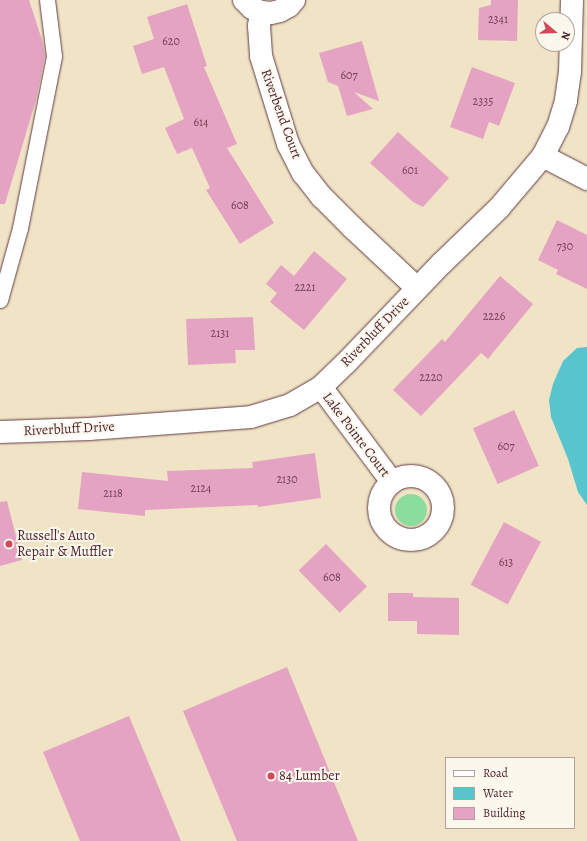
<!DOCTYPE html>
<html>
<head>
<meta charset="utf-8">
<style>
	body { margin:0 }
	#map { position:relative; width:587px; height:841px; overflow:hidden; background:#f0e3c6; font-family:Alegreya,serif }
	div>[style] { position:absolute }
	.green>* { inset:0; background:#8bdd9d }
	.round { border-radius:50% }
	.water>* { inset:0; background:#58c5ce }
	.building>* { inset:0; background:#e5a3c3; transform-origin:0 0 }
	.roads { filter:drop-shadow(0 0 1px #633c42) drop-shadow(0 0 1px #633c42) }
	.service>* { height:15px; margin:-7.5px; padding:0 7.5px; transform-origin:7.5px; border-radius:7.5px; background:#fff }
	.minor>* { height:22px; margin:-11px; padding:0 11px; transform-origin:11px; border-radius:11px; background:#fff }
	.minor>.ring { margin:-11px; padding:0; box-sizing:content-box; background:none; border:22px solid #fff; border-radius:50% }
	.dots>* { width:11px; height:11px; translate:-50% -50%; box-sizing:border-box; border:2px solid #fbf7ec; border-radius:50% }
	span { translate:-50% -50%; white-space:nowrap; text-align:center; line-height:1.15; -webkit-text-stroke:4px #fbf7ec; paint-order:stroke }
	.number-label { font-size:12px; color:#714051 }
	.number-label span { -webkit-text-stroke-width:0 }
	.street-label { font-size:14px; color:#4a1f2b }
	.poi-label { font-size:14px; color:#4a1f2b }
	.left { translate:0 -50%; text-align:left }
	.legend { position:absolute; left:445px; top:757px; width:130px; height:72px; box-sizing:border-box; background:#fbf7ec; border:1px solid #b4a19f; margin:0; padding:5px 7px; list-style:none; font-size:12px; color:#4a1f2b }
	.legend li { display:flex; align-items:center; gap:8px; height:20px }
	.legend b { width:20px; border:1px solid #b4a19f }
	.north { position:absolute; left:535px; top:12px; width:40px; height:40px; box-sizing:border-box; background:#fbf7ec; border:1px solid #b4a19f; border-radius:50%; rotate:109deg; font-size:11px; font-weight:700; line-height:16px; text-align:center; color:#4a1f2b }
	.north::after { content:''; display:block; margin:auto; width:14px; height:18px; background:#d1495b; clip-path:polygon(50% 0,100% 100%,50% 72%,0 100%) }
</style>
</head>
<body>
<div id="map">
	<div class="green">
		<i class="round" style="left:395px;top:494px;width:32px;height:32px"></i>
	</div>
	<div class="water">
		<i style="clip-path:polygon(587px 347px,587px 505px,578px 492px,568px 459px,551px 417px,549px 400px,553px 384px,563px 361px,577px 348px)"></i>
	</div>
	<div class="building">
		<i style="clip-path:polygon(0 0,29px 0,43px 43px,45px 56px,36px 100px,5px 204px,0 204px)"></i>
		<i style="clip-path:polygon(491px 0,518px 0,517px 41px,478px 40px,479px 8px,491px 5px)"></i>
		<i style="clip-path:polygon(187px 4px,207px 66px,204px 67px,237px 144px,227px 148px,274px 223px,240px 244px,206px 190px,210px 188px,192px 148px,177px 154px,165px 128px,184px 119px,164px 67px,142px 74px,133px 46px,154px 39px,147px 17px)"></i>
		<i style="clip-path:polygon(362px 41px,379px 101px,354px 92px,373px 109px,347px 116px,338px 86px,328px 82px,319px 53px)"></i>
		<i style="clip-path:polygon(472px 67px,515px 83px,499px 126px,489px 122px,483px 139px,450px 127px)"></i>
		<i style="clip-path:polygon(398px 132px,449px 178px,423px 207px,413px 202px,370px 163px)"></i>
		<i style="clip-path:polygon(557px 220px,587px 235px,587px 289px,556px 274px,558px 270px,538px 260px)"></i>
		<i style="clip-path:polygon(314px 251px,347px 279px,304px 330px,270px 302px,277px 293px,266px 284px,281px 265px,294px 276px)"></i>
		<i style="clip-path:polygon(500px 276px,533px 304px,488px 359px,481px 353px,421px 416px,393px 390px,442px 339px,445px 342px)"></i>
		<i style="clip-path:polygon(253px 317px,255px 350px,235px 350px,236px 363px,188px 365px,186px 319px)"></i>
		<i style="left:514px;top:410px;width:61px;height:45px;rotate:66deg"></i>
		<i style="clip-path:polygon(315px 453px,321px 498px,258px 507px,258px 505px,145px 510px,145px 516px,78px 509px,82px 472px,168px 481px,167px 471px,253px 468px,252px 462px)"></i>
		<i style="clip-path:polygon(7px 501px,22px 560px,0 566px,0 502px)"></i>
		<i style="left:504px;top:522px;width:42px;height:71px;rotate:28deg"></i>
		<i style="left:326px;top:544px;width:59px;height:38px;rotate:46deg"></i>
		<i style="clip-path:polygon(388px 593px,413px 593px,413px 597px,459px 598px,459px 635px,417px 634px,417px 621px,388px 621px)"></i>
		<i style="clip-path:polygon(287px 667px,358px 841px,237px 841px,183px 711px)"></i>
		<i style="clip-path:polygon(129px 716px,181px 841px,80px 841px,43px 752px)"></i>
	</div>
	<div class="roads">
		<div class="service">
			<i style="left:0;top:300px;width:75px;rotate:-74.5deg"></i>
			<i style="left:20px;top:228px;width:175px;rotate:-78.8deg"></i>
			<i style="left:54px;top:56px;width:56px;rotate:-97.1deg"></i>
		</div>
		<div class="minor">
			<i style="left:244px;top:0;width:11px;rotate:45deg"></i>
			<i style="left:252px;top:8px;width:10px;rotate:24deg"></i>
			<i style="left:261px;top:12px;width:10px;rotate:6deg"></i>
			<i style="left:271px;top:13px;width:9px;rotate:-13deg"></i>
			<i style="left:280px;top:11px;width:10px;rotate:-29deg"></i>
			<i style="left:289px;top:6px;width:8px;rotate:-50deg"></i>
			<i style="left:261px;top:12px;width:14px;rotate:98deg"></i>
			<i style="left:259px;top:26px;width:30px;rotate:86deg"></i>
			<i style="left:261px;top:56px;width:92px;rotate:72.9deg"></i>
			<i style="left:288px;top:144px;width:33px;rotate:63deg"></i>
			<i style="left:303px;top:173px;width:31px;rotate:52deg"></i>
			<i style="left:322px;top:197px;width:44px;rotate:45deg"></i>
			<i style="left:353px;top:228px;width:88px;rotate:43.2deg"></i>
			<i style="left:543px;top:156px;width:50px;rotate:27.6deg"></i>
			<i style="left:321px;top:387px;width:119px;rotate:53.2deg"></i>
			<i style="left:0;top:432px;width:89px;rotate:-1.9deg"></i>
			<i style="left:89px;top:429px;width:162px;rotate:-4.2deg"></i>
			<i style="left:251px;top:417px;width:41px;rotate:-17.1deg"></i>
			<i style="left:290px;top:405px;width:36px;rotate:-30deg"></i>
			<i style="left:321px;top:387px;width:35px;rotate:-44deg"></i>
			<i style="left:346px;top:363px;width:137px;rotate:-46.2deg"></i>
			<i style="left:441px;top:264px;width:81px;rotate:-44deg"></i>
			<i style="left:499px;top:208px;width:68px;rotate:-49.8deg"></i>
			<i style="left:543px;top:156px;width:33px;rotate:-63deg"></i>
			<i style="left:558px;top:127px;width:28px;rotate:-73deg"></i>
			<i style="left:566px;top:100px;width:28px;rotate:-82deg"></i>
			<i style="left:570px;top:72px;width:72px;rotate:-88.4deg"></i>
			<i class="ring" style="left:379px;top:476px;width:42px;height:42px"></i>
		</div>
	</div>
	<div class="dots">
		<i style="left:9px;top:544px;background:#d1495b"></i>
		<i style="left:271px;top:776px;background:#d1495b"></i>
	</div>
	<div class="number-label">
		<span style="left:498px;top:20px">2341</span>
		<span style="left:171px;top:42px">620</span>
		<span style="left:349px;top:76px">607</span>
		<span style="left:483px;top:102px">2335</span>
		<span style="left:201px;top:123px">614</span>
		<span style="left:410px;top:171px">601</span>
		<span style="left:240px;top:206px">608</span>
		<span style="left:565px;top:247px">730</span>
		<span style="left:305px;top:288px">2221</span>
		<span style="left:494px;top:317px">2226</span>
		<span style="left:220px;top:334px">2131</span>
		<span style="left:431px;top:378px">2220</span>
		<span style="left:506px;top:447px">607</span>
		<span style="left:287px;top:480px">2130</span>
		<span style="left:201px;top:489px">2124</span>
		<span style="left:113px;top:494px">2118</span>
		<span style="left:506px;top:563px">613</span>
		<span style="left:332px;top:578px">608</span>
	</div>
	<div class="street-label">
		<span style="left:281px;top:114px;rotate:70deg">Riverbend Court</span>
		<span style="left:375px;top:332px;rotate:-46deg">Riverbluff Drive</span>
		<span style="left:69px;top:429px;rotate:-3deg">Riverbluff Drive</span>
		<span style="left:356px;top:435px;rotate:53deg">Lake Pointe Court</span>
	</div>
	<div class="poi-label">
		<span class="left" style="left:17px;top:544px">Russell's Auto<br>Repair &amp; Muffler</span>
		<span class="left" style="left:279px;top:776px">84 Lumber</span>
	</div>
	<ul class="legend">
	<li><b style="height:5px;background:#fff"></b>Road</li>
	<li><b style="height:11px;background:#58c5ce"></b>Water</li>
	<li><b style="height:11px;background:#e5a3c3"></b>Building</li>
	</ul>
	<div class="north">N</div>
</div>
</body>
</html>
